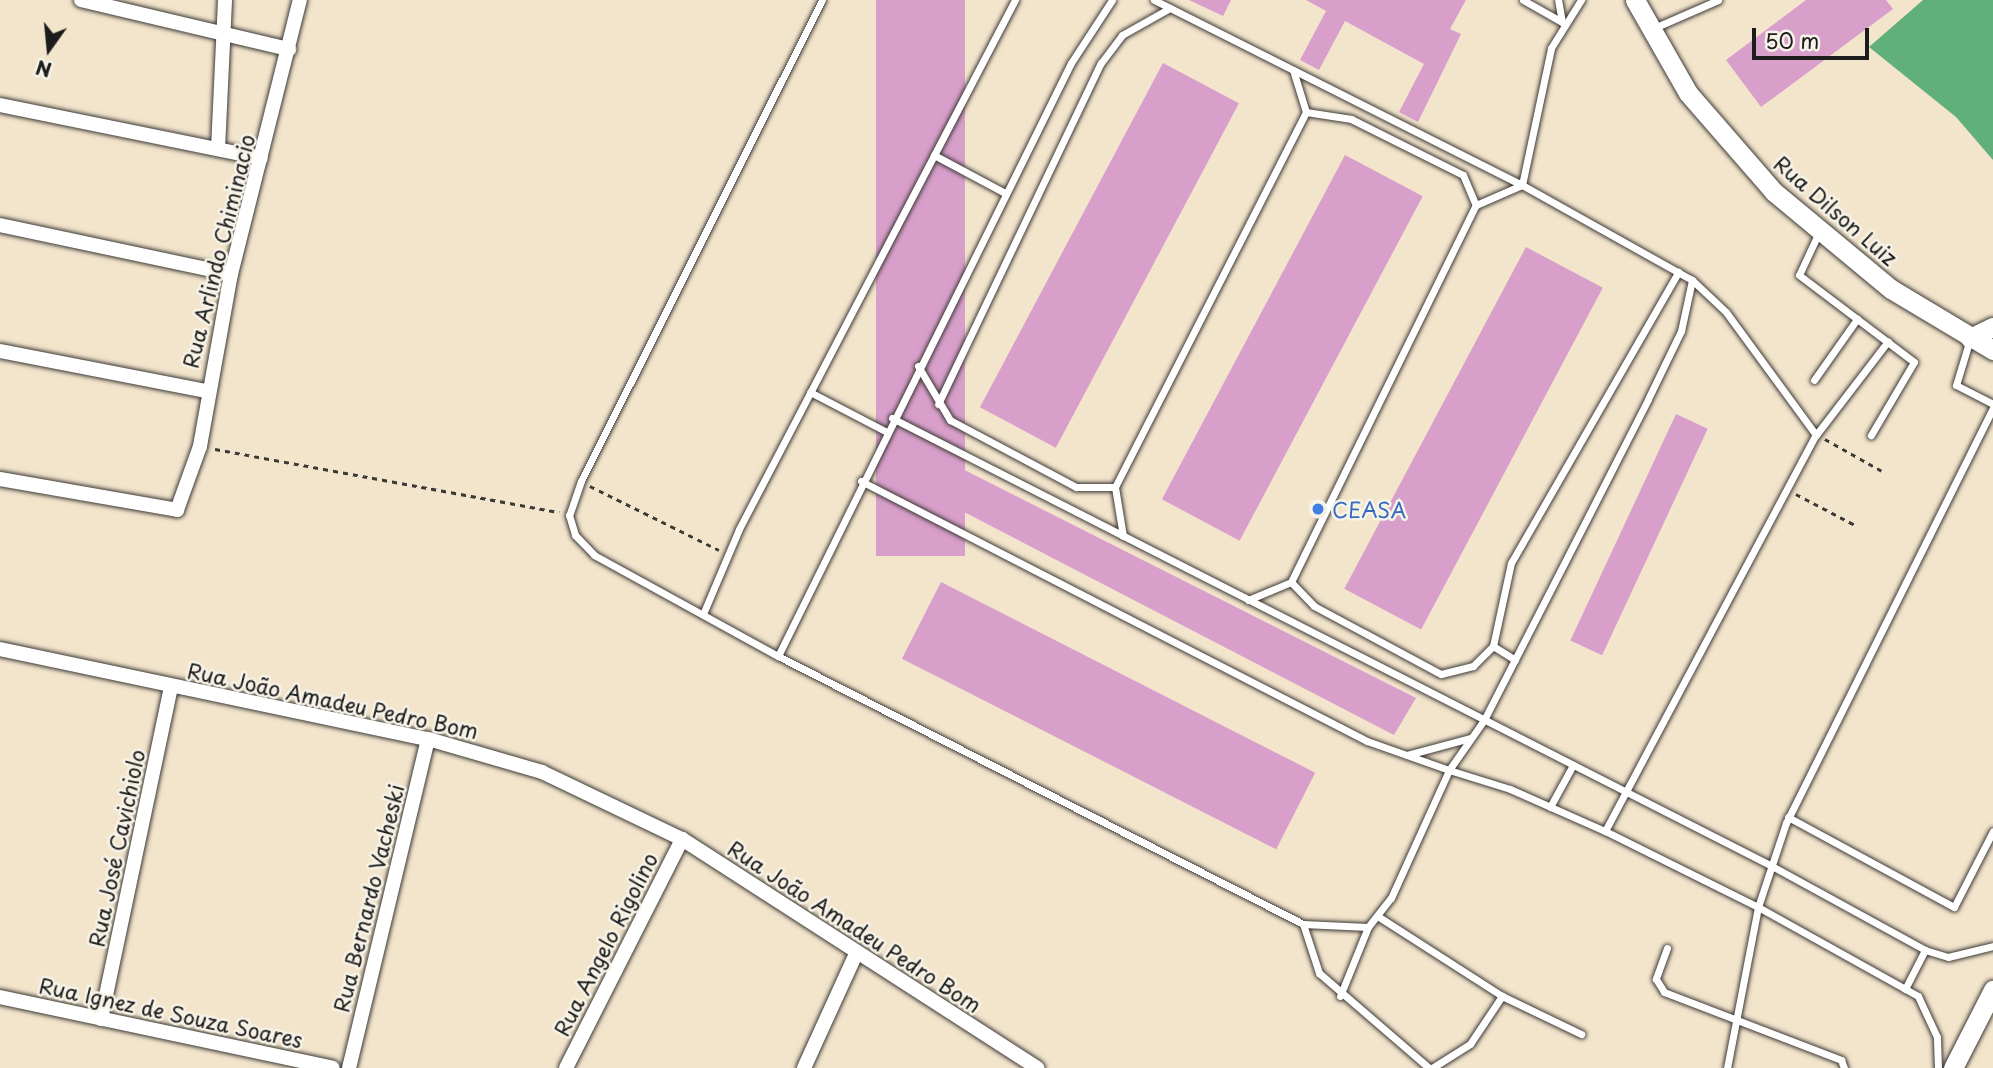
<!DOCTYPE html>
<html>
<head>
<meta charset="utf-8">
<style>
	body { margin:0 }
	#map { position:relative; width:1993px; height:1068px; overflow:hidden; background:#f3e4cc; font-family:"Playpen Sans",sans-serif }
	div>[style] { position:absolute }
	.forest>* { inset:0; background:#61b07b }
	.building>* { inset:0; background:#d99fcb; transform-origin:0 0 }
	.path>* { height:2.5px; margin-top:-1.25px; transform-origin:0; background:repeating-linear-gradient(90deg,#3c3a36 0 5px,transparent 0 10px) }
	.roads { filter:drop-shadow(0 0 2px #3c3a36) drop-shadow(0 0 2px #3c3a36) }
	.lane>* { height:7px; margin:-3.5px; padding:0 3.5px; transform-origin:3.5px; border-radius:3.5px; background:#fff }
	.street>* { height:14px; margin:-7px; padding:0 7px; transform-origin:7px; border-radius:7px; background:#fff }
	.secondary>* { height:19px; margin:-9.5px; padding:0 9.5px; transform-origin:9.5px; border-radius:9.5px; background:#fff }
	.dots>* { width:19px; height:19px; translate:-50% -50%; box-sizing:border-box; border:4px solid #f7f3e8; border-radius:50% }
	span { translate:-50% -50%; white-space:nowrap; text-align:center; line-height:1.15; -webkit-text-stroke:5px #f7f3e8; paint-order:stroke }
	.street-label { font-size:21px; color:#1c1c1c }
	.shop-label { font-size:21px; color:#366cbe }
	.left { translate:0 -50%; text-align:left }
	.north { position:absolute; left:14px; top:14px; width:70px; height:70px; -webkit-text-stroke:5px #f7f3e8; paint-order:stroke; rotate:195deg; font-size:19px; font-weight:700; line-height:28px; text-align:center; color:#1c1c1c }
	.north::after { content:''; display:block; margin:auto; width:24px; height:32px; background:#1c1c1c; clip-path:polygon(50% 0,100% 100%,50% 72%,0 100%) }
	.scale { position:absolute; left:1752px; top:28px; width:117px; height:32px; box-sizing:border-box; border:4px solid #1c1c1c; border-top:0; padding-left:9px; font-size:21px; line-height:24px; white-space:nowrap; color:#1c1c1c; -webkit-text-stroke:5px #f7f3e8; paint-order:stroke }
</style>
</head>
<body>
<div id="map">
	<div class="forest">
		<i style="clip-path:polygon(1923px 0,1993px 0,1993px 160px,1956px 117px,1869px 47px)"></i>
	</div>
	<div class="building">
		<i style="left:876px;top:0;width:89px;height:556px"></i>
		<i style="clip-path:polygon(1189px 0,1231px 0,1223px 16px)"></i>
		<i style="clip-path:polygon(1306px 0,1466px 0,1450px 29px,1461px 34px,1418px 122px,1399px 112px,1424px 64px,1345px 21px,1319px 70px,1300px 60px,1326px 11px)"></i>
		<i style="clip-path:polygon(1806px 0,1886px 0,1893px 9px,1761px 107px,1726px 60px)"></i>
		<i style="left:1163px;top:63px;width:86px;height:390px;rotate:28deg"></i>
		<i style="left:1345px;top:155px;width:88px;height:390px;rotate:28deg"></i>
		<i style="left:1526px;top:247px;width:87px;height:387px;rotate:28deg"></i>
		<i style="left:1676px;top:414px;width:35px;height:250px;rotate:25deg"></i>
		<i style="clip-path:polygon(905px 440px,1416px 698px,1394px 735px,887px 472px)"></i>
		<i style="left:941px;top:582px;width:420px;height:86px;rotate:27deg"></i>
	</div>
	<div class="path">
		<i style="left:1825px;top:439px;width:65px;rotate:29.3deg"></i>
		<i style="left:215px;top:449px;width:350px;rotate:10.4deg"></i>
		<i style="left:590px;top:486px;width:144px;rotate:26.4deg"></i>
		<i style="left:1796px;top:494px;width:67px;rotate:27.7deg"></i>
	</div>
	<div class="roads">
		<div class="lane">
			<i style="left:822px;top:0;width:538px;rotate:116.61deg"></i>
			<i style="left:581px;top:481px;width:36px;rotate:109deg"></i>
			<i style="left:569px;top:515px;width:21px;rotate:73deg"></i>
			<i style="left:575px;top:535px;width:28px;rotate:46deg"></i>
			<i style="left:594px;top:555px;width:210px;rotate:28.8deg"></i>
			<i style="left:778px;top:656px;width:589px;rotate:27.04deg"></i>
			<i style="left:1303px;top:924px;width:65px;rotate:2.6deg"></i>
			<i style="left:1368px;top:927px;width:37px;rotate:-52deg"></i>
			<i style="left:1391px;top:898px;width:141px;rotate:-65.6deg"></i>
			<i style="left:1449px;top:770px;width:64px;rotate:17.3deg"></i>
			<i style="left:1510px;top:789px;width:104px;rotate:23.9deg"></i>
			<i style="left:1605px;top:831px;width:449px;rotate:-62deg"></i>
			<i style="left:1816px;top:435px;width:152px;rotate:-126.2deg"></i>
			<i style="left:1726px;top:312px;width:47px;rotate:-136.7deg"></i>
			<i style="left:1692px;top:280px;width:195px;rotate:-150.8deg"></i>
			<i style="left:1522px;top:185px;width:412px;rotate:-153.3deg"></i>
			<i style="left:1523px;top:0;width:45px;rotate:29.4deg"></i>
			<i style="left:1562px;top:22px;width:22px;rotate:-100deg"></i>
			<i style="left:1654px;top:28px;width:70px;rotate:-23.6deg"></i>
			<i style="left:1306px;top:112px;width:46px;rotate:8.8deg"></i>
			<i style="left:1351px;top:119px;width:125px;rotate:26.6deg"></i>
			<i style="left:1463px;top:175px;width:33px;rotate:67deg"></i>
			<i style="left:934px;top:155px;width:81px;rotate:28.2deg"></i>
			<i style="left:1819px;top:232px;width:47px;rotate:114.9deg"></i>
			<i style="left:1799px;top:275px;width:144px;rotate:37.1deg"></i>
			<i style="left:1914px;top:362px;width:85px;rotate:120.5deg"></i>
			<i style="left:1970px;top:339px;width:48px;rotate:106.9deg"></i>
			<i style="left:1956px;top:385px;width:42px;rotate:27.2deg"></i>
			<i style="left:918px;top:366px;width:63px;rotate:59.3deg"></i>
			<i style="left:950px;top:420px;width:143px;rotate:28deg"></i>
			<i style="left:1076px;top:487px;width:39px"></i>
			<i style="left:1814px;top:380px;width:75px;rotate:-54.8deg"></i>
			<i style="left:810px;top:392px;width:85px;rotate:27.5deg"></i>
			<i style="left:938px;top:404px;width:378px;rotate:-64.5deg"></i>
			<i style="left:1101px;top:63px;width:35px;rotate:-53deg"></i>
			<i style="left:1122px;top:35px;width:55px;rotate:-29.4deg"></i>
			<i style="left:892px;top:418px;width:985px;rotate:26.98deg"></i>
			<i style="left:1770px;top:865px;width:177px;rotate:28.7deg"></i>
			<i style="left:1925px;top:950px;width:24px;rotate:17deg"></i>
			<i style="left:1948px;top:957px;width:46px;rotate:-13.7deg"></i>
			<i style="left:1816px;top:435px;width:118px;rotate:-52.5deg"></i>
			<i style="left:861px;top:481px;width:569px;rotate:27.2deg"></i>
			<i style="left:1367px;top:741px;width:87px;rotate:19.5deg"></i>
			<i style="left:1449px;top:770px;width:61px;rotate:-55deg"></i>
			<i style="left:1484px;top:720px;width:360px;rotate:-62.9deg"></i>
			<i style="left:1648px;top:399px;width:76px;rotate:-64.1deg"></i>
			<i style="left:1681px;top:331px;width:52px;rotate:-77.8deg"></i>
			<i style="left:1123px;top:536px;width:50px;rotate:-99.3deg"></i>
			<i style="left:1115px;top:487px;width:421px;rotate:-63deg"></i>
			<i style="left:1306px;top:112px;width:44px;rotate:-107.2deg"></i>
			<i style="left:1291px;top:582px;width:33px;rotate:46deg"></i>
			<i style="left:1314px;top:606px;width:144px;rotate:28.2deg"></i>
			<i style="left:1441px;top:674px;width:33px;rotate:-14deg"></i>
			<i style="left:1473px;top:666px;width:28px;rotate:-45deg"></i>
			<i style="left:1493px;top:646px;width:85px;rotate:-77.8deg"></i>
			<i style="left:1511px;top:563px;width:336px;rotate:-60.1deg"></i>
			<i style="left:1248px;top:600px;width:47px;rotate:-22.7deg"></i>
			<i style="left:1291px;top:582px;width:420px;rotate:-63.9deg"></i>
			<i style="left:1476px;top:205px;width:50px;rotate:-23.5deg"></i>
			<i style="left:1522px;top:185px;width:140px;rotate:-78deg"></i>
			<i style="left:1551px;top:48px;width:57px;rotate:-58deg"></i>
			<i style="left:703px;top:614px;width:92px;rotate:-67deg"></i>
			<i style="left:739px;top:529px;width:597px;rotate:-62.45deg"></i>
			<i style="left:1493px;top:646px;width:26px;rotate:32deg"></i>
			<i style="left:778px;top:656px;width:661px;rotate:-63.71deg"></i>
			<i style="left:1071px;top:63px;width:75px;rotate:-56.9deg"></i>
			<i style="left:1407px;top:755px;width:65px;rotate:-15.1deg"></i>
			<i style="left:1550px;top:807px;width:48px;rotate:-61.3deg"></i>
			<i style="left:1788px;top:817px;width:189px;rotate:28.5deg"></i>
			<i style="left:1954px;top:907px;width:85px;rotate:-62.8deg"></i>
			<i style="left:1605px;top:831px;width:171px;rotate:26.4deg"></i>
			<i style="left:1758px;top:907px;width:164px;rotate:100.9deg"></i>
			<i style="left:1379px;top:917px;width:146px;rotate:32.7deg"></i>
			<i style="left:1502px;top:996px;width:88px;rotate:25.7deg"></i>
			<i style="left:1303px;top:924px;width:52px;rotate:71.9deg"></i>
			<i style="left:1319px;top:973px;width:145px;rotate:40.8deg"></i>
			<i style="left:1667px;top:948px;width:33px;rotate:110deg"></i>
			<i style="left:1656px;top:979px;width:15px;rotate:58deg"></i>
			<i style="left:1664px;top:992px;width:190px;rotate:21deg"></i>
			<i style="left:1841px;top:1060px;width:9px;rotate:69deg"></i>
			<i style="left:1905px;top:989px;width:44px;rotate:-62.9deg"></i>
			<i style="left:1340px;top:996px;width:74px;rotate:-67.9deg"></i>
			<i style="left:1432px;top:1068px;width:45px;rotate:-32.3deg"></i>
			<i style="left:1470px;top:1044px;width:58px;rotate:-56.3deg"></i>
			<i style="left:1938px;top:1068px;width:31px;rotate:-92deg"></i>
			<i style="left:1937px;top:1037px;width:45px;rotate:-114.9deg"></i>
			<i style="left:1918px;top:996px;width:183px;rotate:-150.9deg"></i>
			<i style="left:1758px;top:907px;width:89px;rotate:-71.6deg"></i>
			<i style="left:1786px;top:823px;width:464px;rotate:-63.5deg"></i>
		</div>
		<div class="street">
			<i style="left:81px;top:0;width:214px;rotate:13.3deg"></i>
			<i style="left:0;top:105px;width:266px;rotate:11.5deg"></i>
			<i style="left:218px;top:149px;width:149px;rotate:-87.3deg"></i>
			<i style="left:0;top:225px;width:236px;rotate:12deg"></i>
			<i style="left:0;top:351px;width:210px;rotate:11deg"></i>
			<i style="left:0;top:479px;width:180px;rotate:9.9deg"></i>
			<i style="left:177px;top:510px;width:68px;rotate:-70.2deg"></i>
			<i style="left:200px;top:446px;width:175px;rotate:-79.8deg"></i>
			<i style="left:231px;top:274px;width:283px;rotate:-75.9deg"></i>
			<i style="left:0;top:649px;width:437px;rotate:11.9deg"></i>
			<i style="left:428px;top:739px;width:119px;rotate:16.1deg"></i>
			<i style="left:542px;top:772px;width:155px;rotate:25.6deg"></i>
			<i style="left:682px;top:839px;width:423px;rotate:32.8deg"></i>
			<i style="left:0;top:997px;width:340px;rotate:12deg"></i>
			<i style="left:101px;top:1019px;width:340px;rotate:-78.1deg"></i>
			<i style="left:349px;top:1068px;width:338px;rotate:-76.5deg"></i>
			<i style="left:566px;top:1068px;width:257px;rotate:-63.1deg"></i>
			<i style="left:804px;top:1068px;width:125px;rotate:-65.5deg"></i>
		</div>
		<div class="secondary">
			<i style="left:1635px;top:0;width:107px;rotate:60.3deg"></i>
			<i style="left:1688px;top:93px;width:131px;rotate:49deg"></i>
			<i style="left:1774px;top:192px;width:152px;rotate:39.7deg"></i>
			<i style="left:1891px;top:289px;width:119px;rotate:30.9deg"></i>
			<i style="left:1970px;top:338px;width:25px;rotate:-26deg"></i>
			<i style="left:1953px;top:1068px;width:88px;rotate:-62.9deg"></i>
		</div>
	</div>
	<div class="dots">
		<i style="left:1318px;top:509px;background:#3f7fe0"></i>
	</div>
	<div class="street-label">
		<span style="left:1836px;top:210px;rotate:41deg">Rua Dilson Luiz</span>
		<span style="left:218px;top:251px;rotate:-76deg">Rua Arlindo Chiminacio</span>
		<span style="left:333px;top:700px;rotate:12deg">Rua João Amadeu Pedro Bom</span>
		<span style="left:116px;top:848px;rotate:-78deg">Rua José Cavichiolo</span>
		<span style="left:368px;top:898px;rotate:-76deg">Rua Bernardo Vacheski</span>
		<span style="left:855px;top:926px;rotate:33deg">Rua João Amadeu Pedro Bom</span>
		<span style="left:605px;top:944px;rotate:-63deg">Rua Angelo Rigolino</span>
		<span style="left:171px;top:1012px;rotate:12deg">Rua Ignez de Souza Soares</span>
	</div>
	<div class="shop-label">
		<span class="left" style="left:1332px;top:509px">CEASA</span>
	</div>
	<div class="north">N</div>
	<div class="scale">50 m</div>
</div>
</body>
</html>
